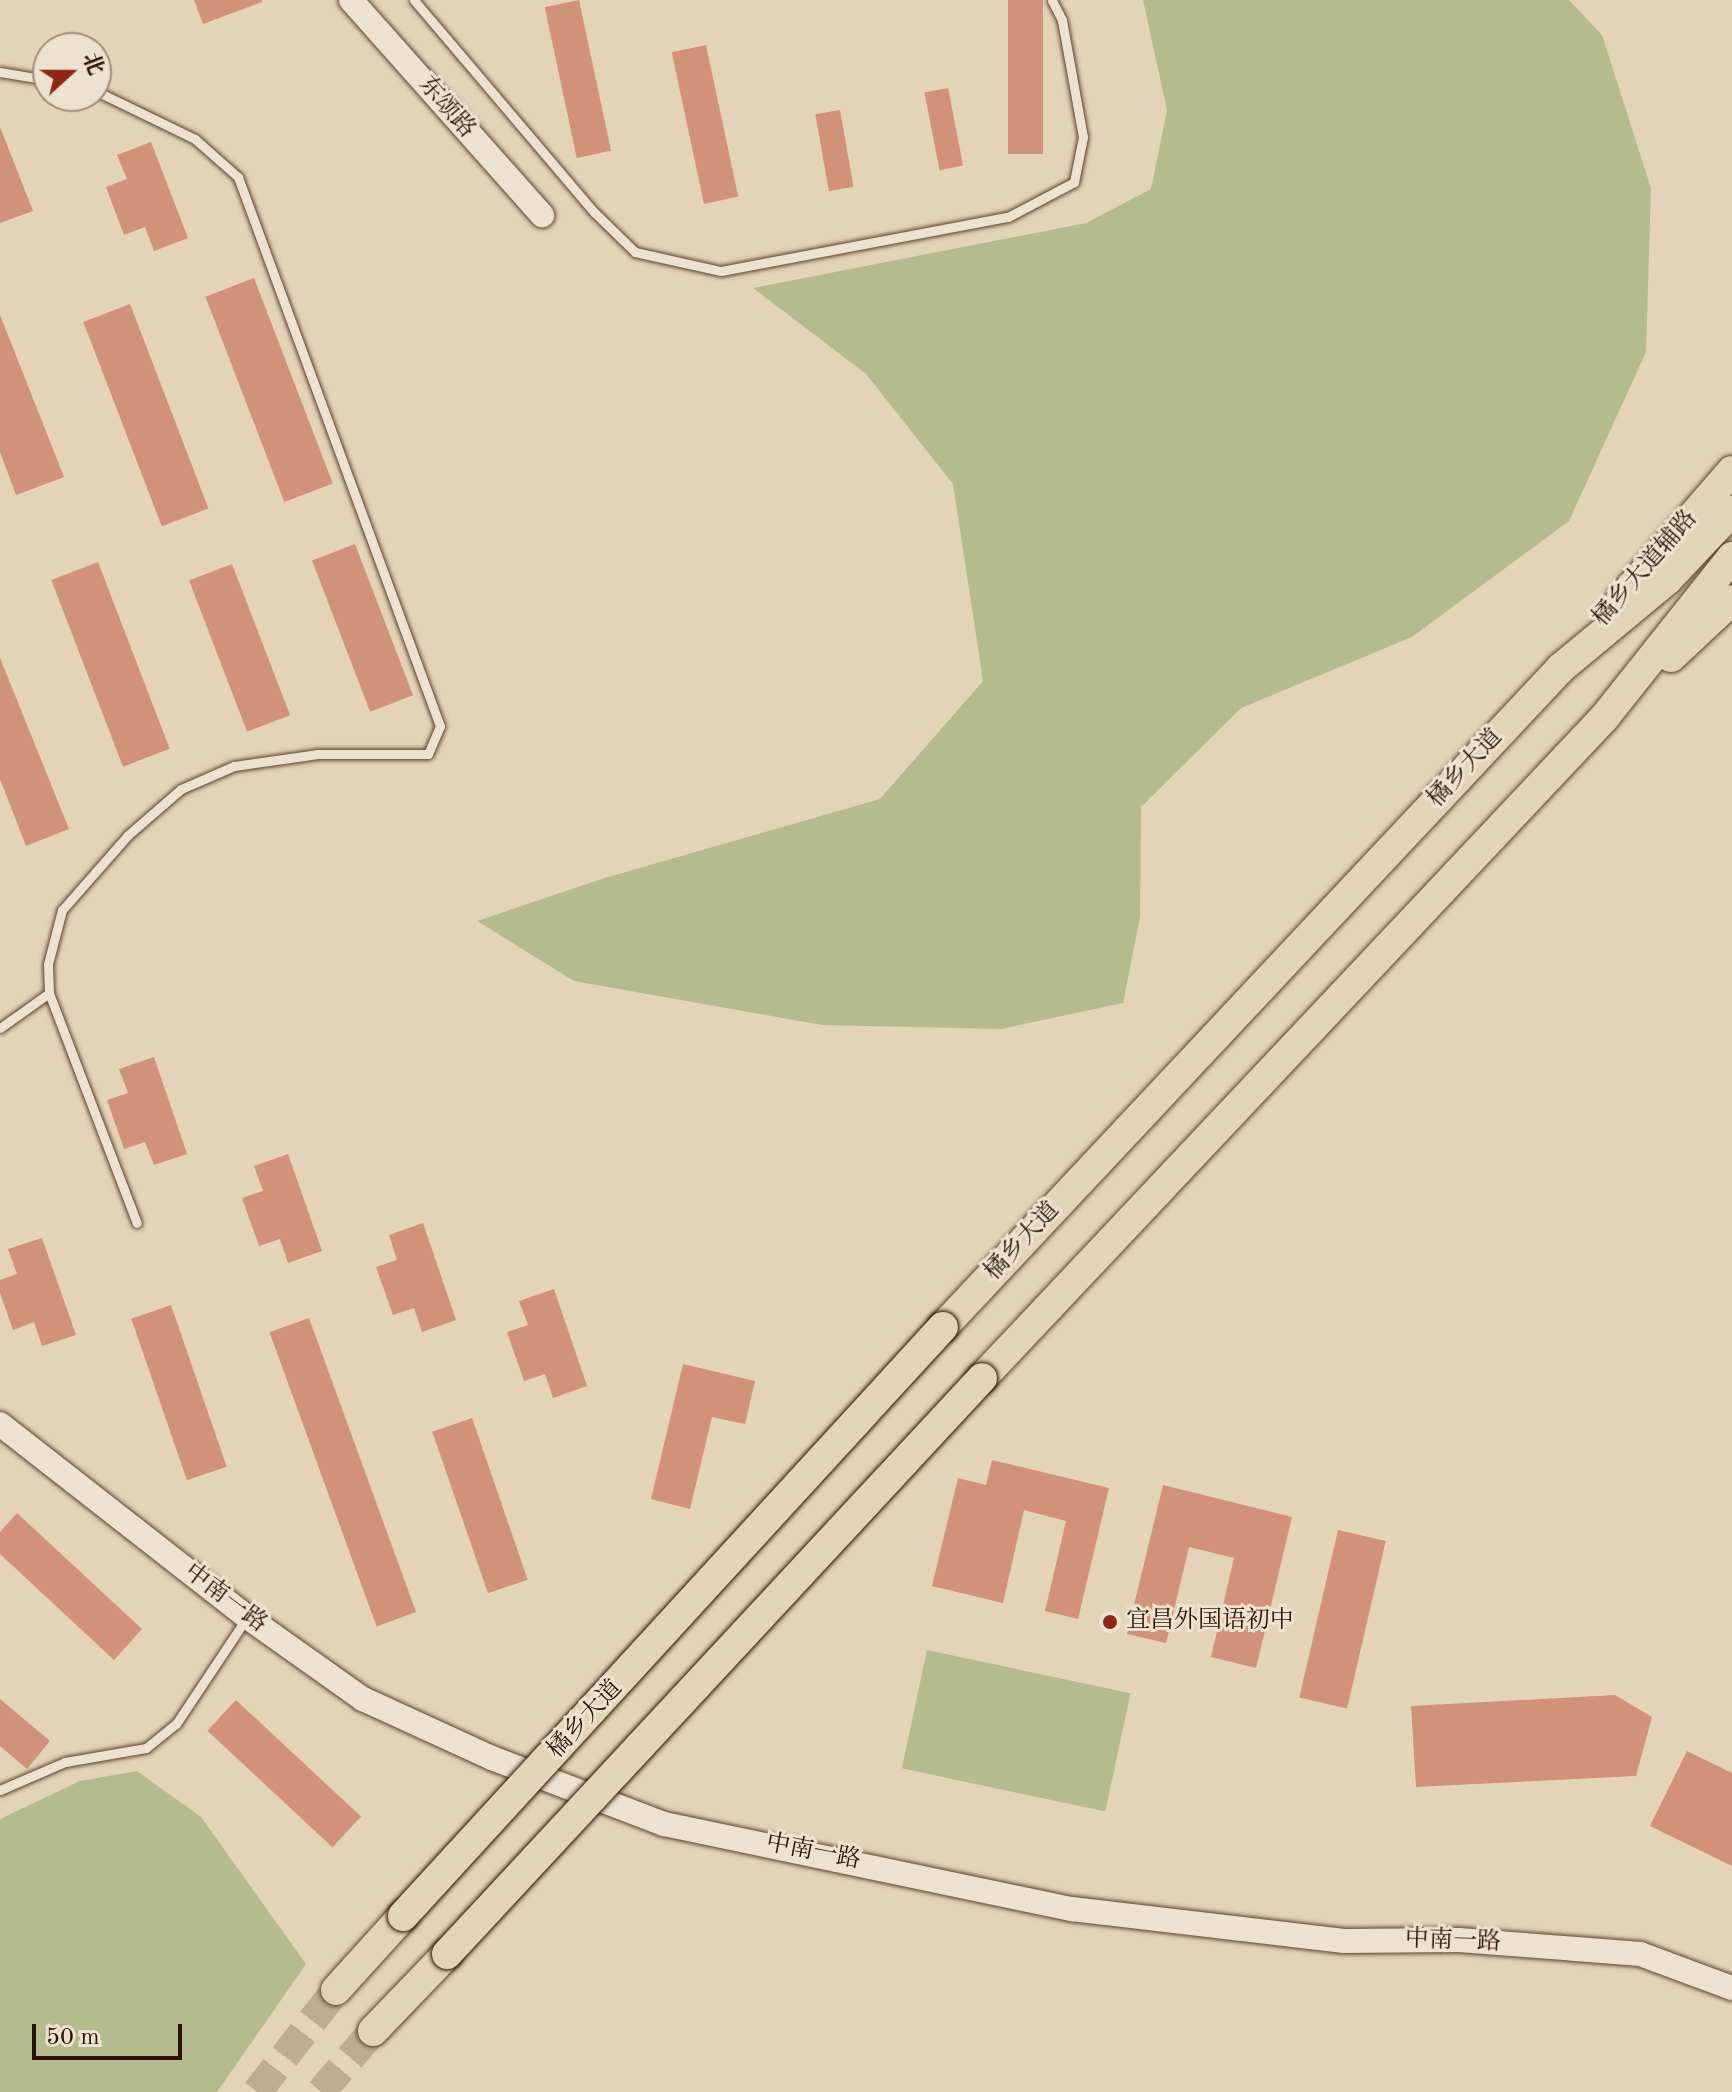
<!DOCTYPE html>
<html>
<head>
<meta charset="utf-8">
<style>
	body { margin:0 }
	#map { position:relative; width:1732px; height:2092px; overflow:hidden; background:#e3d3b7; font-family:"Old Standard TT","Noto Serif SC",serif }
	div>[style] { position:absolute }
	.green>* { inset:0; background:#b4bc8e; transform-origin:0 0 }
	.building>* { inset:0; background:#d29179; transform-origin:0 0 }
	.primary-tunnel>* { height:30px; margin-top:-15px; transform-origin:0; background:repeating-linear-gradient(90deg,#bfac93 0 30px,transparent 0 45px) }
	.roads { filter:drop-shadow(0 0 2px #5b422e) drop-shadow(0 0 2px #5b422e) }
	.service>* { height:9px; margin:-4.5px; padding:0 4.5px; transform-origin:4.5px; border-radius:4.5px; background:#ede2d0 }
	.tertiary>* { height:24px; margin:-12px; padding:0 12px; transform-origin:12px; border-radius:12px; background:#ede2d0 }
	.primary>* { height:30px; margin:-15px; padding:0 15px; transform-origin:15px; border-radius:15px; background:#e3d3b7 }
	.bridges { filter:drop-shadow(0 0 2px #2e1201) drop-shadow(0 0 2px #2e1201) }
	.primary-bridge>* { height:30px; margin:-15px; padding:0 15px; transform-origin:15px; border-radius:15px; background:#e3d3b7 }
	.dots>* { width:22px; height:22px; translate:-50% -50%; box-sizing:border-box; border:4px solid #ede2d0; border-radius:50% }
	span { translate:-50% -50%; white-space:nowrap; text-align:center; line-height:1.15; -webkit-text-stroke:6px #ede2d0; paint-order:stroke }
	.street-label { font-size:24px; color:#2e1201 }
	.poi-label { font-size:24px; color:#2e1201 }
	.left { translate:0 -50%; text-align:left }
	.north { position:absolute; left:32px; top:32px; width:80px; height:80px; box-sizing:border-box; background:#ede2d0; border:2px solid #a18f7d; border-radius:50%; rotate:69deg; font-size:22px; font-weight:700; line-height:32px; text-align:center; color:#2e1201 }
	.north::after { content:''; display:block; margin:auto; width:28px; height:36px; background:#8f2418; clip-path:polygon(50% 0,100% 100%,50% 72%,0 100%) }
	.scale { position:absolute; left:32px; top:2024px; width:150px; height:36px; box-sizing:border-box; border:4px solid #2e1201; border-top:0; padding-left:10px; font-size:24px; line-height:28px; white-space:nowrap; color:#2e1201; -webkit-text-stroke:6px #ede2d0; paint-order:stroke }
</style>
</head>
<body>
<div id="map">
	<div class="green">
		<i style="clip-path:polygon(1143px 0,1569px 0,1602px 35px,1651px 188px,1646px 352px,1569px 521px,1412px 637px,1241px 708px,1141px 807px,1140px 917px,1123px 1003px,1001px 1029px,822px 1025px,574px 981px,477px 921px,605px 878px,880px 799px,983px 681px,953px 484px,866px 374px,753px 288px,1086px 223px,1151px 189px,1167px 110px)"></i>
		<i style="left:927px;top:1650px;width:208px;height:121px;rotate:12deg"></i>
		<i style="clip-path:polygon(137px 1771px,201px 1817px,306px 1964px,217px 2092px,0 2092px,0 1819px,80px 1781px)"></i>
	</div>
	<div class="building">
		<i style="clip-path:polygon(194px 0,262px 0,262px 2px,203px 24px)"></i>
		<i style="left:579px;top:0;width:154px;height:35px;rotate:78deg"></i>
		<i style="left:1008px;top:0;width:35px;height:154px"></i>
		<i style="left:706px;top:45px;width:155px;height:35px;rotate:78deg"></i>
		<i style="left:948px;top:88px;width:79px;height:24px;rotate:79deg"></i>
		<i style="left:840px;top:110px;width:78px;height:25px;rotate:80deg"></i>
		<i style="clip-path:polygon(0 127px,33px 211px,0 223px)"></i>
		<i style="clip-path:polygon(151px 142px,188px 238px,154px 251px,145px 227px,124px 235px,106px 187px,127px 179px,117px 155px)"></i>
		<i style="left:254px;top:278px;width:220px;height:52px;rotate:69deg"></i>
		<i style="left:130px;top:304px;width:219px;height:50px;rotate:69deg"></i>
		<i style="clip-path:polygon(0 315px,64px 477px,16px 495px,0 452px)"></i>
		<i style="left:355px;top:544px;width:162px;height:46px;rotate:69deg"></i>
		<i style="left:98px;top:562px;width:200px;height:50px;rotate:69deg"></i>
		<i style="left:232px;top:564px;width:162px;height:46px;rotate:69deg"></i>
		<i style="clip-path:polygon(0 658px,69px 829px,26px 846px,0 779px)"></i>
		<i style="clip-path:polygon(154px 1057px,187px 1154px,154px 1165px,145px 1142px,124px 1149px,107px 1100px,128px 1093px,119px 1069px)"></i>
		<i style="clip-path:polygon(288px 1154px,322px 1251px,288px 1263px,280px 1239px,259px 1246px,242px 1198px,263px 1191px,254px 1166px)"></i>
		<i style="clip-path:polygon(423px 1223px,456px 1320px,422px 1332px,414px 1308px,393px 1315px,376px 1267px,397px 1260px,389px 1235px)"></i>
		<i style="clip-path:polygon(42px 1238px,76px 1335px,42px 1346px,34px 1322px,13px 1330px,0 1293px,0 1280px,17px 1274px,8px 1249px)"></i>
		<i style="clip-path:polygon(554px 1289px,587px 1386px,553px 1398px,545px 1374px,524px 1381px,507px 1332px,528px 1325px,519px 1301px)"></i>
		<i style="left:171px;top:1305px;width:171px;height:42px;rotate:71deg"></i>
		<i style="left:309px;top:1318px;width:313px;height:42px;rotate:70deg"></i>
		<i style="clip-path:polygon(683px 1364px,755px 1381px,745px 1424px,712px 1417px,690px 1509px,651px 1499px)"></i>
		<i style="left:472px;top:1418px;width:171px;height:42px;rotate:71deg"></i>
		<i style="clip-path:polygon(992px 1460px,1109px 1488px,1078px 1619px,1045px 1611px,1066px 1521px,1024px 1510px,1003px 1603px,932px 1586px,958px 1478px,986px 1485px)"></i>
		<i style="clip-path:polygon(1163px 1485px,1292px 1517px,1256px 1668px,1211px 1657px,1234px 1558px,1189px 1547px,1166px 1643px,1127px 1634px)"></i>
		<i style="clip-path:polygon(17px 1513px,142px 1629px,114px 1660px,0 1554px,0 1532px)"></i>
		<i style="left:1338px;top:1530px;width:49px;height:172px;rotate:13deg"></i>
		<i style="clip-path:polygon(1615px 1695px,1652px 1717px,1636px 1776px,1416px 1787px,1411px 1706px)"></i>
		<i style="clip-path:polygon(0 1699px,50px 1741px,27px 1769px,0 1746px)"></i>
		<i style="left:236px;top:1700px;width:171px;height:42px;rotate:43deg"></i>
		<i style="clip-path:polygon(1687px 1751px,1732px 1773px,1732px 1866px,1650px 1826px)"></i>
	</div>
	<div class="primary-tunnel">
		<i style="left:257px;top:2092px;width:129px;rotate:-52.2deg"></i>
		<i style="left:321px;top:2092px;width:80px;rotate:-49.6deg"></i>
	</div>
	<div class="roads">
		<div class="service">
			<i style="left:414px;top:0;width:278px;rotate:49.7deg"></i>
			<i style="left:594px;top:212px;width:57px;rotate:44.3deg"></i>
			<i style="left:635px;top:252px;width:88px;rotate:12.5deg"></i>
			<i style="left:721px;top:271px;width:292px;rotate:-10.7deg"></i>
			<i style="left:1008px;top:217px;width:75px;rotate:-27.9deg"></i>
			<i style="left:1074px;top:182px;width:46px;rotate:-78.7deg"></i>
			<i style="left:1083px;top:137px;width:119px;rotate:-100.2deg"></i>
			<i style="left:1062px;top:20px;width:22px;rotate:-117deg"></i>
			<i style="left:0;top:72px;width:49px;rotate:9.5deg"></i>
			<i style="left:96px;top:91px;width:110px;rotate:25.9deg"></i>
			<i style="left:195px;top:139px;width:57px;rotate:41.5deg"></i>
			<i style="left:238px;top:177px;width:585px;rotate:69.8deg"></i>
			<i style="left:440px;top:726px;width:30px;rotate:113deg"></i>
			<i style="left:428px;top:754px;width:110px;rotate:180deg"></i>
			<i style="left:318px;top:754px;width:85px;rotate:171.9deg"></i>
			<i style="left:234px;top:766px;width:58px;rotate:156.5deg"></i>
			<i style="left:181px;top:789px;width:70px;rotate:139deg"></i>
			<i style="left:128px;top:835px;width:100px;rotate:131.3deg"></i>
			<i style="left:62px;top:910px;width:56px;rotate:104.5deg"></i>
			<i style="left:48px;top:964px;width:29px;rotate:88deg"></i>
			<i style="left:49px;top:993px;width:246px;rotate:69.1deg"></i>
			<i style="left:0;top:1028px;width:60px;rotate:-35.5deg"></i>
			<i style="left:0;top:1790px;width:71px;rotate:-23.3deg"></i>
			<i style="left:65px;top:1762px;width:82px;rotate:-9.8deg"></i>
			<i style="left:146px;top:1748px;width:38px;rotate:-39deg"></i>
			<i style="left:176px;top:1724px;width:125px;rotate:-56.4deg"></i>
		</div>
		<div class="tertiary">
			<i style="left:351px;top:0;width:288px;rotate:48.4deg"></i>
			<i style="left:0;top:1424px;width:313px;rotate:38deg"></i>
			<i style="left:247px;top:1617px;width:142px;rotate:35.3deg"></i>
			<i style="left:363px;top:1699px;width:142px;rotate:24.6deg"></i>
			<i style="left:492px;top:1758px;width:184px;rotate:21deg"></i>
			<i style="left:664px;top:1824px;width:417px;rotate:11.8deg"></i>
			<i style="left:1072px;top:1909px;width:274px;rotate:6.7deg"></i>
			<i style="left:1344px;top:1941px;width:115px;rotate:-0.5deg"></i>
			<i style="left:1459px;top:1940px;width:182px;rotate:4.4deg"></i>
			<i style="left:1640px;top:1954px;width:98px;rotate:20.3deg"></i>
		</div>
		<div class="primary">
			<i style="left:1621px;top:599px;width:169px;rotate:-49.1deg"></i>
			<i style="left:1671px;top:657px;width:83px;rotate:-43.1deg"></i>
			<i style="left:943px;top:1327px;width:903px;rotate:-46.84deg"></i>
			<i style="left:1561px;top:668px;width:138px;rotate:-39.7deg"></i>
			<i style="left:1667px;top:580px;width:95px;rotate:-46.7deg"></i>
			<i style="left:982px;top:1378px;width:907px;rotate:-46.7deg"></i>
			<i style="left:1604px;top:718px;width:206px;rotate:-51.5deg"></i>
			<i style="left:336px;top:1990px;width:100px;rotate:-47.8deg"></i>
			<i style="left:373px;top:2031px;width:107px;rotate:-46.1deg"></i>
		</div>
	</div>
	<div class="bridges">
		<div class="primary-bridge">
			<i style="left:403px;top:1916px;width:799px;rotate:-47.49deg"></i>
			<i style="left:447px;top:1954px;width:786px;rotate:-47.11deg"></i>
		</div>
	</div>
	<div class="dots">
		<i style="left:1110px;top:1622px;background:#8f2418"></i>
	</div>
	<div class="street-label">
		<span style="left:446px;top:108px;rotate:49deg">东颂路</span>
		<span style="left:1646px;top:569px;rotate:-49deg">橘乡大道辅路</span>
		<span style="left:1466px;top:769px;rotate:-47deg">橘乡大道</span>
		<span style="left:1023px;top:1242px;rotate:-47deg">橘乡大道</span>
		<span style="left:225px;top:1599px;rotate:37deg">中南一路</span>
		<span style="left:586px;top:1720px;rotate:-47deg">橘乡大道</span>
		<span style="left:813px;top:1853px;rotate:11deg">中南一路</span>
		<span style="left:1453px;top:1942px;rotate:2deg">中南一路</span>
	</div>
	<div class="poi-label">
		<span class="left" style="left:1126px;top:1622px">宜昌外国语初中</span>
	</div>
	<div class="north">北</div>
	<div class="scale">50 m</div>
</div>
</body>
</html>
